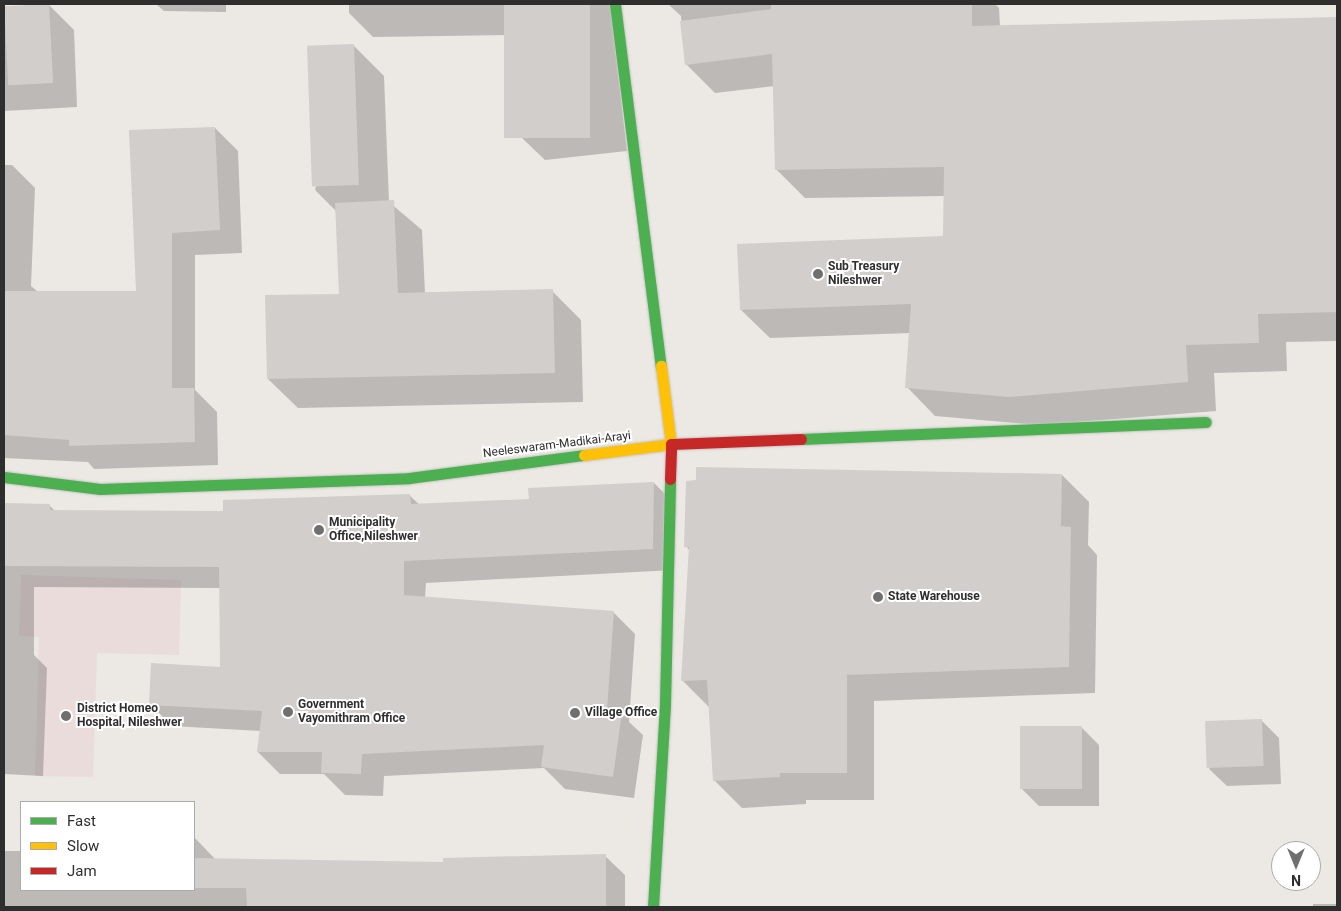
<!DOCTYPE html>
<html>
<head>
<meta charset="utf-8">
<style>
	body { margin:0 }
	#map { position:relative; width:1341px; height:911px; overflow:hidden; background:#ece8e4; font-family:Roboto,sans-serif }
	div>[style] { position:absolute }
	.medical>* { inset:0; background:#e9dcdb }
	.shadow>* { inset:0; background:#0003; transform-origin:0 0 }
	.building>* { inset:0; background:#d1cecb; transform-origin:0 0 }
	.roads { filter:drop-shadow(0 0 1px #c5c4c5) drop-shadow(0 0 1px #c5c4c5) }
	.fast>* { height:11px; margin:-5.5px; padding:0 5.5px; transform-origin:5.5px; border-radius:5.5px; background:#4caf50 }
	.slow>* { height:11px; margin:-5.5px; padding:0 5.5px; transform-origin:5.5px; border-radius:5.5px; background:#ffc107 }
	.jam>* { height:11px; margin:-5.5px; padding:0 5.5px; transform-origin:5.5px; border-radius:5.5px; background:#c62828 }
	.dots>* { width:14px; height:14px; translate:-50% -50%; box-sizing:border-box; border:2px solid #fff; border-radius:50% }
	span { translate:-50% -50%; white-space:nowrap; text-align:center; line-height:1.15; -webkit-text-stroke:4px #fff; paint-order:stroke }
	.poi-label { font-size:12px; color:#2e2e2e; font-weight:700 }
	.left { translate:0 -50%; text-align:left }
	.street-label { font-size:12px; color:#2e2e2e }
	.frame { position:absolute; inset:0; border:5px solid #2e2e2e; pointer-events:none }
	.legend { position:absolute; left:20px; top:801px; width:175px; height:90px; box-sizing:border-box; background:#fff; border:1px solid #ababab; margin:0; padding:6px 9px; list-style:none; font-size:15px; color:#2e2e2e }
	.legend li { display:flex; align-items:center; gap:10px; height:25px }
	.legend b { width:25px; border:1px solid #ababab }
	.north { position:absolute; left:1271px; top:841px; width:50px; height:50px; box-sizing:border-box; background:#fff; border:1px solid #ababab; border-radius:50%; rotate:180deg; font-size:14px; font-weight:700; line-height:20px; text-align:center; color:#2e2e2e }
	.north::after { content:''; display:block; margin:auto; width:18px; height:22px; background:#706f6e; clip-path:polygon(50% 0,100% 100%,50% 72%,0 100%) }
</style>
</head>
<body>
<div id="map">
	<div class="medical">
		<i style="clip-path:polygon(21px 575px,181px 580px,179px 655px,97px 653px,93px 777px,35px 776px,39px 637px,19px 636px)"></i>
	</div>
	<div class="shadow">
		<i style="clip-path:polygon(156px 4px,226px 4px,226px 12px,164px 11px)"></i>
		<i style="clip-path:polygon(349px 4px,610px 4px,627px 151px,545px 160px,521px 137px,509px 35px,373px 37px,349px 13px)"></i>
		<i style="clip-path:polygon(668px 4px,995px 4px,999px 8px,1000px 26px,1337px 19px,1337px 341px,1286px 342px,1287px 371px,1214px 373px,1216px 411px,1039px 425px,935px 416px,907px 387px,910px 333px,770px 338px,741px 310px,944px 237px,945px 196px,805px 198px,776px 169px,774px 86px,715px 93px,686px 64px,681px 16px)"></i>
		<i style="clip-path:polygon(49px 5px,74px 30px,77px 107px,4px 111px,4px 7px)"></i>
		<i style="clip-path:polygon(353px 45px,384px 76px,389px 202px,422px 230px,425px 293px,552px 291px,581px 320px,583px 402px,298px 408px,268px 379px,340px 295px,337px 212px,315px 190px)"></i>
		<i style="clip-path:polygon(215px 128px,238px 151px,242px 253px,195px 255px,195px 390px,217px 412px,218px 465px,94px 469px,88px 462px,4px 458px,4px 165px,12px 165px,35px 188px,31px 286px,38px 292px,137px 292px)"></i>
		<i style="clip-path:polygon(1062px 475px,1089px 502px,1088px 545px,1097px 555px,1095px 693px,874px 701px,874px 800px,806px 800px,806px 804px,742px 808px,715px 781px,709px 707px,682px 680px,690px 551px,686px 546px)"></i>
		<i style="clip-path:polygon(654px 483px,676px 505px,674px 570px,426px 583px,425px 598px,613px 612px,635px 634px,629px 722px,643px 735px,634px 798px,565px 789px,544px 768px,384px 776px,383px 796px,345px 795px,324px 774px,280px 774px,258px 752px,261px 731px,172px 726px,150px 704px,221px 669px,220px 588px,34px 587px,34px 655px,47px 668px,43px 776px,4px 774px,4px 505px,50px 506px,55px 511px,224px 512px,409px 495px,420px 505px,530px 500px,530px 489px)"></i>
		<i style="clip-path:polygon(1261px 720px,1279px 738px,1281px 784px,1227px 786px,1209px 769px)"></i>
		<i style="clip-path:polygon(1081px 727px,1099px 745px,1099px 806px,1039px 806px,1021px 788px)"></i>
		<i style="clip-path:polygon(194px 837px,216px 860px,445px 863px,605px 856px,625px 875px,625px 907px,4px 907px,4px 851px,21px 851px,21px 890px,194px 890px)"></i>
		<i style="left:1313px;top:904px;width:24px;height:3px"></i>
	</div>
	<div class="building">
		<i style="left:49px;top:4px;width:79px;height:45px;rotate:87deg"></i>
		<i style="left:504px;top:4px;width:86px;height:134px"></i>
		<i style="clip-path:polygon(771px 4px,972px 4px,972px 26px,1337px 17px,1337px 312px,1258px 314px,1259px 343px,1186px 345px,1188px 382px,1009px 397px,905px 388px,911px 304px,740px 310px,737px 244px,943px 236px,944px 167px,775px 170px,772px 54px,685px 65px,680px 21px,771px 9px)"></i>
		<i style="left:354px;top:44px;width:141px;height:47px;rotate:88deg"></i>
		<i style="clip-path:polygon(215px 127px,220px 230px,172px 233px,172px 388px,194px 388px,195px 442px,69px 446px,69px 440px,4px 435px,4px 291px,136px 291px,129px 130px)"></i>
		<i style="clip-path:polygon(394px 200px,398px 293px,553px 289px,555px 373px,267px 379px,265px 295px,339px 294px,335px 203px)"></i>
		<i style="clip-path:polygon(696px 467px,1062px 474px,1061px 526px,1071px 527px,1069px 667px,847px 675px,847px 773px,780px 773px,780px 777px,713px 781px,707px 680px,681px 681px,689px 547px,684px 547px,686px 481px,696px 480px)"></i>
		<i style="clip-path:polygon(654px 482px,653px 549px,404px 561px,404px 595px,614px 611px,607px 710px,622px 712px,613px 777px,541px 767px,544px 745px,362px 754px,361px 774px,321px 773px,322px 752px,257px 752px,262px 711px,149px 705px,151px 663px,220px 667px,219px 567px,4px 566px,4px 503px,50px 504px,50px 510px,223px 511px,223px 500px,410px 494px,411px 504px,529px 499px,528px 488px)"></i>
		<i style="left:1262px;top:719px;width:47px;height:57px;rotate:88deg"></i>
		<i style="left:1020px;top:726px;width:62px;height:63px"></i>
		<i style="clip-path:polygon(606px 854px,606px 907px,247px 907px,246px 888px,194px 888px,194px 858px,443px 862px,443px 858px)"></i>
	</div>
	<div class="roads">
		<div class="fast">
			<i style="left:615px;top:4px;width:365px;rotate:82.8deg"></i>
			<i style="left:801px;top:439px;width:405px;rotate:-2.4deg"></i>
			<i style="left:4px;top:477px;width:97px;rotate:7.1deg"></i>
			<i style="left:100px;top:489px;width:309px;rotate:-2deg"></i>
			<i style="left:409px;top:478px;width:177px;rotate:-7.5deg"></i>
			<i style="left:653px;top:907px;width:203px;rotate:-86.6deg"></i>
			<i style="left:665px;top:704px;width:225px;rotate:-88.7deg"></i>
		</div>
		<div class="slow">
			<i style="left:584px;top:455px;width:88px;rotate:-7.2deg"></i>
			<i style="left:671px;top:444px;width:79px;rotate:-97.3deg"></i>
		</div>
		<div class="jam">
			<i style="left:670px;top:479px;width:35px;rotate:-88deg"></i>
			<i style="left:671px;top:444px;width:130px;rotate:-2.2deg"></i>
		</div>
	</div>
	<div class="dots">
		<i style="left:818px;top:274px;background:#706f6e"></i>
		<i style="left:319px;top:530px;background:#706f6e"></i>
		<i style="left:878px;top:597px;background:#706f6e"></i>
		<i style="left:288px;top:712px;background:#706f6e"></i>
		<i style="left:575px;top:713px;background:#706f6e"></i>
		<i style="left:66px;top:716px;background:#706f6e"></i>
	</div>
	<div class="poi-label">
		<span class="left" style="left:828px;top:274px">Sub Treasury<br>Nileshwer</span>
		<span class="left" style="left:329px;top:530px">Municipality<br>Office,Nileshwer</span>
		<span class="left" style="left:888px;top:597px">State Warehouse</span>
		<span class="left" style="left:298px;top:712px">Government<br>Vayomithram Office</span>
		<span class="left" style="left:77px;top:716px">District Homeo<br>Hospital, Nileshwer</span>
		<span class="left" style="left:585px;top:713px">Village Office</span>
	</div>
	<div class="street-label">
		<span style="left:557px;top:445px;rotate:-7deg">Neeleswaram-Madikai-Arayi</span>
	</div>
	<div class="frame"></div>
	<ul class="legend">
	<li><b style="height:6px;background:#4caf50"></b>Fast</li>
	<li><b style="height:6px;background:#ffc107"></b>Slow</li>
	<li><b style="height:6px;background:#c62828"></b>Jam</li>
	</ul>
	<div class="north">N</div>
</div>
</body>
</html>
